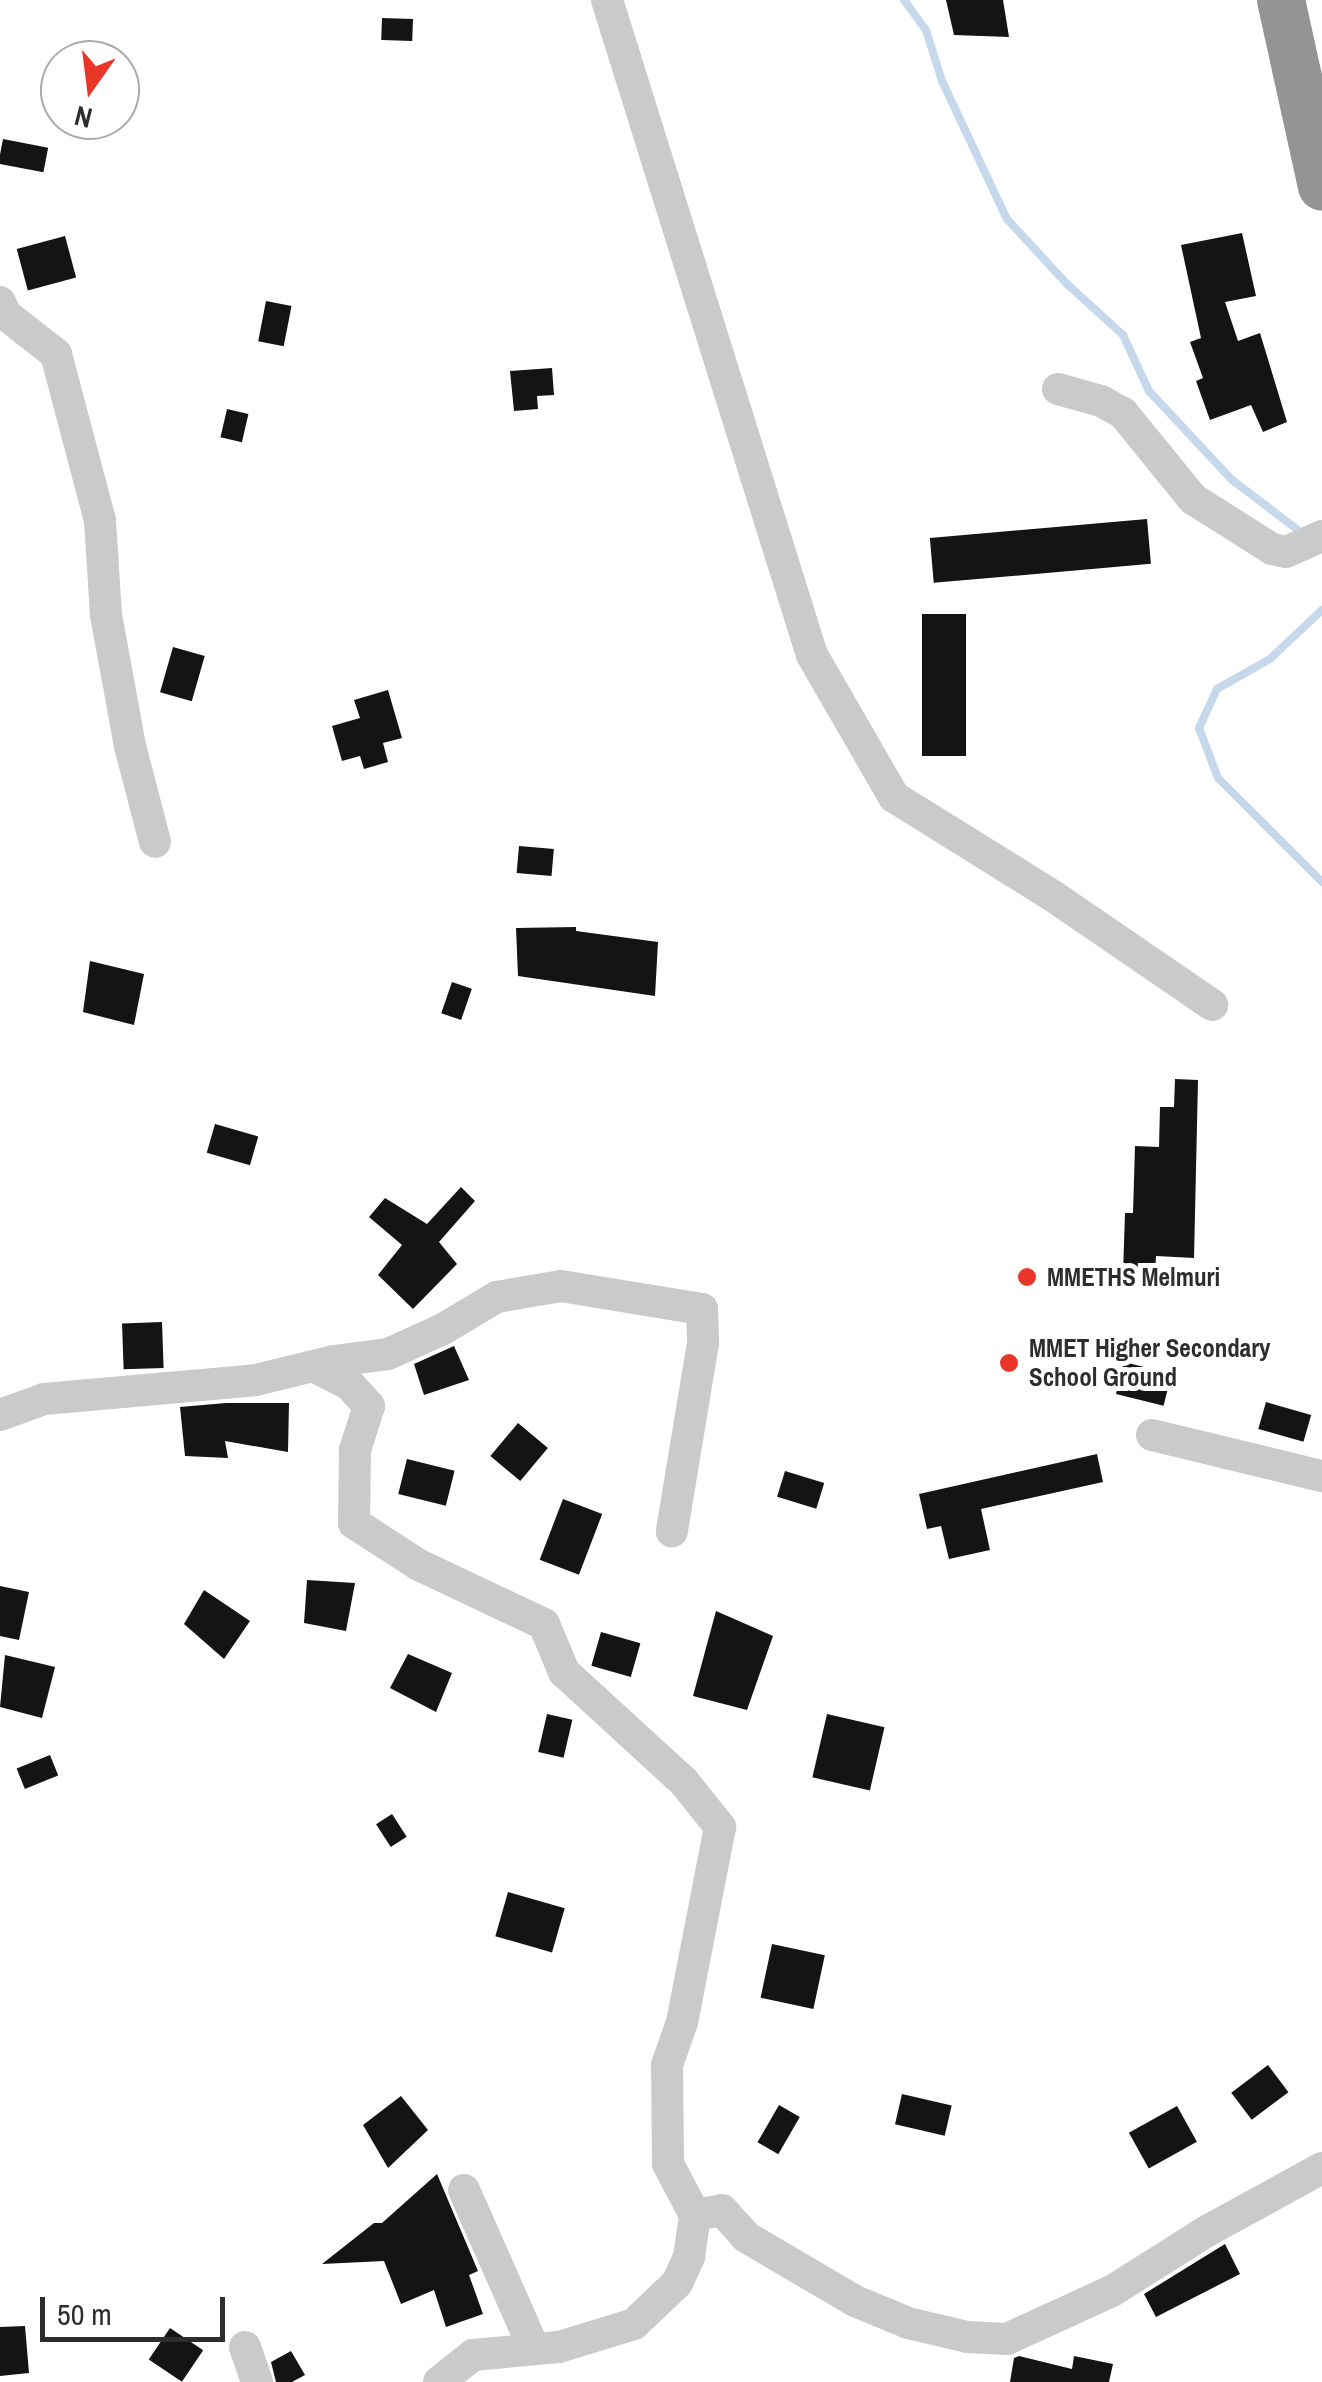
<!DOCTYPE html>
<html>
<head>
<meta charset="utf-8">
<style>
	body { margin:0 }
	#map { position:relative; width:1322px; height:2382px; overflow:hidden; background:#fff; font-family:"Archivo Narrow",sans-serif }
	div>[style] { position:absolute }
	.stream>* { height:8px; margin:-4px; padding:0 4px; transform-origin:4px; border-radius:4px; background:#c5d8ec }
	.building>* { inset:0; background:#141414; transform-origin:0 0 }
	.minor>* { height:32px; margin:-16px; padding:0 16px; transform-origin:16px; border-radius:16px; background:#cacaca }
	.highway>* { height:48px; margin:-24px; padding:0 24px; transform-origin:24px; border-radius:24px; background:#949494 }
	.dots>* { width:28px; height:28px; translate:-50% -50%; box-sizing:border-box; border:5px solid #fff; border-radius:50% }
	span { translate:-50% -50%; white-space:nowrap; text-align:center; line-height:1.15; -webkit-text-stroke:10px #fff; paint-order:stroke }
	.poi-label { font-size:25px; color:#2d2d2d; font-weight:700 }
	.left { translate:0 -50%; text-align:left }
	.north { position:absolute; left:40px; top:40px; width:100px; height:100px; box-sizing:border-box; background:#fff; border:2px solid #ababab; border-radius:50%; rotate:194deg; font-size:28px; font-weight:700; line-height:40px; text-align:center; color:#2d2d2d }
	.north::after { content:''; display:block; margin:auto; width:35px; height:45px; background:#ea3629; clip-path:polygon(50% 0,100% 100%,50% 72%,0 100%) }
	.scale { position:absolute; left:40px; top:2297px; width:185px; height:45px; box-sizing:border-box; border:5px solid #2d2d2d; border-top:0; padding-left:12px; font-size:30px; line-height:35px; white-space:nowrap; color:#2d2d2d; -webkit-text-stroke:8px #fff; paint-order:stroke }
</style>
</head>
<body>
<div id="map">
	<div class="stream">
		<i style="left:904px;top:0;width:37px;rotate:54deg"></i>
		<i style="left:926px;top:30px;width:53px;rotate:72.6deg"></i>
		<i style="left:942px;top:81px;width:153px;rotate:64.8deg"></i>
		<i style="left:1007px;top:219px;width:88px;rotate:47.3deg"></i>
		<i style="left:1067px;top:284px;width:76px;rotate:42.3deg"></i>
		<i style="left:1123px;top:335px;width:62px;rotate:65.1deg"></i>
		<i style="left:1149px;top:391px;width:120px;rotate:47deg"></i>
		<i style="left:1231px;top:479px;width:89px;rotate:37.3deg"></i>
		<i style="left:1322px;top:610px;width:71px;rotate:136.7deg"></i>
		<i style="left:1270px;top:659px;width:61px;rotate:150.5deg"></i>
		<i style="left:1217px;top:689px;width:43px;rotate:114.8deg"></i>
		<i style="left:1199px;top:728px;width:53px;rotate:69.2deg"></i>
		<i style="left:1218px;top:778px;width:147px;rotate:45deg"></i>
	</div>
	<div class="building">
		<i style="clip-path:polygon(946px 0,1003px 0,1009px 37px,954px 35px)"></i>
		<i style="left:382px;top:18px;width:31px;height:22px;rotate:2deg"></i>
		<i style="left:3px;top:139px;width:46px;height:25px;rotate:11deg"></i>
		<i style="clip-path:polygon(1242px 233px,1256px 296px,1225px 302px,1238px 341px,1260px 333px,1287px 422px,1263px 432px,1251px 405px,1210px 420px,1196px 381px,1203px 378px,1190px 342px,1201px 338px,1181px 245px)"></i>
		<i style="left:65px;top:236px;width:43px;height:50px;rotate:75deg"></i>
		<i style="left:266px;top:301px;width:26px;height:41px;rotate:11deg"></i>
		<i style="clip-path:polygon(552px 368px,554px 395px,537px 396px,538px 409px,514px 411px,510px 371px)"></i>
		<i style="left:227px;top:409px;width:22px;height:29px;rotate:13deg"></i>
		<i style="left:1147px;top:519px;width:45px;height:218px;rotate:85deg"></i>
		<i style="left:922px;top:614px;width:44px;height:142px"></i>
		<i style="left:173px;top:647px;width:33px;height:47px;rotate:16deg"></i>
		<i style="clip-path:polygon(388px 690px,402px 738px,383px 743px,388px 762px,364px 769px,360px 756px,342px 761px,332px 726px,360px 718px,354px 700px)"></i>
		<i style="left:519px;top:846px;width:35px;height:27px;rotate:5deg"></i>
		<i style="clip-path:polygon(576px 927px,576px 931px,658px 942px,655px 996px,518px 976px,516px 928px)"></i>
		<i style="clip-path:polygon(90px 961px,144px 974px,134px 1025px,83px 1012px)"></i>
		<i style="left:452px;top:982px;width:21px;height:33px;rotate:19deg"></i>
		<i style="clip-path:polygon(1175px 1079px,1198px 1080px,1194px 1258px,1156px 1256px,1155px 1275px,1123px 1274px,1125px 1213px,1133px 1213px,1135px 1146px,1159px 1147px,1160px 1107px,1174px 1107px)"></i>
		<i style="left:215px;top:1124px;width:45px;height:30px;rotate:16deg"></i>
		<i style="clip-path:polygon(461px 1187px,475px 1201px,439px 1242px,457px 1264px,413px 1309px,378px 1275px,402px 1245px,369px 1217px,385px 1198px,427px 1224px)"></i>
		<i style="left:162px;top:1322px;width:46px;height:40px;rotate:88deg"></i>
		<i style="clip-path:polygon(454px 1346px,469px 1380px,424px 1395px,414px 1364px)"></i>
		<i style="left:1124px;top:1362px;width:49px;height:33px;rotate:14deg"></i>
		<i style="left:1266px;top:1402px;width:47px;height:28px;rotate:16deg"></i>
		<i style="clip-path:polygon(226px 1403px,289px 1403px,288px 1452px,225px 1441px,228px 1458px,185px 1456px,180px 1407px)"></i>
		<i style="left:518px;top:1423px;width:39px;height:43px;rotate:40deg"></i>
		<i style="clip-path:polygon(1097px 1454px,1103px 1482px,981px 1509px,990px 1550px,949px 1559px,941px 1526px,927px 1529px,919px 1494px)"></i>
		<i style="left:407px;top:1459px;width:49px;height:36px;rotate:14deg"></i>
		<i style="left:785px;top:1471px;width:41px;height:27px;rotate:17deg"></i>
		<i style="left:563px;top:1499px;width:42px;height:65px;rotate:21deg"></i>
		<i style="clip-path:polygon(307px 1580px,355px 1583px,346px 1631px,304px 1623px)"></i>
		<i style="clip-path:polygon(0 1586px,29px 1592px,19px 1640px,0 1636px)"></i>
		<i style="clip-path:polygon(204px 1590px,250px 1621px,224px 1659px,184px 1624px)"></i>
		<i style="clip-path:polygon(716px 1611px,773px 1636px,747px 1710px,693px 1696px)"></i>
		<i style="left:601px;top:1632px;width:41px;height:35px;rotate:16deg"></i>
		<i style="clip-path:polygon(408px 1654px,452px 1673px,436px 1712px,390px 1688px)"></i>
		<i style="clip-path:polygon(5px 1655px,55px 1667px,42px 1718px,0 1707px)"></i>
		<i style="left:547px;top:1714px;width:26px;height:39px;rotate:13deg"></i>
		<i style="left:827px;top:1714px;width:59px;height:65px;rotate:13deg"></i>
		<i style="left:50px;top:1755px;width:22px;height:36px;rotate:68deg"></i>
		<i style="left:392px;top:1814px;width:27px;height:19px;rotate:57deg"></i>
		<i style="left:508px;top:1892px;width:59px;height:46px;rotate:16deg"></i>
		<i style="left:772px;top:1944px;width:54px;height:55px;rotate:12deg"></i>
		<i style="left:1268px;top:2065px;width:34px;height:46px;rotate:53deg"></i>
		<i style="left:902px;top:2094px;width:51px;height:31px;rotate:13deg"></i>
		<i style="clip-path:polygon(401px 2096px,428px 2130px,388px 2168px,363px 2125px)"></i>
		<i style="left:779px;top:2105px;width:24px;height:43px;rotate:30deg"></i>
		<i style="left:1177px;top:2106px;width:41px;height:55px;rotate:61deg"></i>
		<i style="clip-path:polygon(437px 2174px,478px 2271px,469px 2275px,483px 2314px,446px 2327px,434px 2290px,401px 2304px,384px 2261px,322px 2264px,374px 2223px,382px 2223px)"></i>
		<i style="clip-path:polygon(1225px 2244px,1240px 2274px,1156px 2317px,1144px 2294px)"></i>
		<i style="clip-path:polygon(25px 2326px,29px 2373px,0 2376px,0 2327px)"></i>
		<i style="left:170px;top:2328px;width:40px;height:38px;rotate:34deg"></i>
		<i style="clip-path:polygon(291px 2351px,305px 2375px,292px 2382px,276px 2382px,271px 2362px)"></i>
		<i style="clip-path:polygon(1019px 2356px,1072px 2369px,1074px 2356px,1113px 2364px,1109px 2382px,1010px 2382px,1014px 2358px)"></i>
	</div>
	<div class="minor">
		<i style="left:607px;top:0;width:686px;rotate:72.62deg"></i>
		<i style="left:812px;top:655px;width:164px;rotate:60deg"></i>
		<i style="left:894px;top:797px;width:187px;rotate:31.9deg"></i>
		<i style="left:1053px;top:896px;width:193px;rotate:34.4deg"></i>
		<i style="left:0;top:302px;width:13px;rotate:67deg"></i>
		<i style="left:5px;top:314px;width:65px;rotate:38.1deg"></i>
		<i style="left:56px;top:354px;width:172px;rotate:75.2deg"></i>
		<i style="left:100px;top:520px;width:95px;rotate:86.4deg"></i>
		<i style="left:106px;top:615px;width:133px;rotate:79.6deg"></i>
		<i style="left:130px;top:746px;width:99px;rotate:75.4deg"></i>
		<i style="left:1058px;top:389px;width:45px;rotate:15.6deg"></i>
		<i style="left:1101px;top:401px;width:25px;rotate:29deg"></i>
		<i style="left:1123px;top:413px;width:111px;rotate:50.9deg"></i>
		<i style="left:1193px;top:499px;width:93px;rotate:32.3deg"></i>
		<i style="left:1272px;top:549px;width:14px;rotate:12deg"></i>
		<i style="left:1286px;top:552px;width:39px;rotate:-24deg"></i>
		<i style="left:315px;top:1367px;width:38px;rotate:27deg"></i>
		<i style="left:349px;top:1384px;width:30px;rotate:48deg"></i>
		<i style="left:369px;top:1406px;width:46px;rotate:107.7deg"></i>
		<i style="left:355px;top:1450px;width:73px;rotate:90.8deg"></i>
		<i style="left:354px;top:1523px;width:77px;rotate:32.9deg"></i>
		<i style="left:419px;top:1565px;width:138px;rotate:25.3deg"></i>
		<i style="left:544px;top:1624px;width:52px;rotate:67.4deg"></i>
		<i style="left:564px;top:1672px;width:163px;rotate:42.5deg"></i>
		<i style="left:684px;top:1782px;width:58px;rotate:51.3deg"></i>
		<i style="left:720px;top:1827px;width:199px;rotate:101deg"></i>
		<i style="left:682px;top:2022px;width:46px;rotate:109.2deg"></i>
		<i style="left:667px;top:2065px;width:99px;rotate:89.4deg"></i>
		<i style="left:668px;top:2164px;width:58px;rotate:62.1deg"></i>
		<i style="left:0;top:1415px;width:47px;rotate:-20deg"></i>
		<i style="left:44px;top:1399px;width:213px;rotate:-5.1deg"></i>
		<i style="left:256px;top:1380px;width:80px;rotate:-13.7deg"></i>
		<i style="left:334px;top:1361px;width:54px;rotate:-7.4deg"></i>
		<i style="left:388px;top:1354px;width:60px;rotate:-24.4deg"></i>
		<i style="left:443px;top:1329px;width:63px;rotate:-30.7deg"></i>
		<i style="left:497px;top:1297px;width:65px;rotate:-9.8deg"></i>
		<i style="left:561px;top:1286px;width:143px;rotate:9.3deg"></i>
		<i style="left:702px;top:1309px;width:34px;rotate:88deg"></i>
		<i style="left:703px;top:1343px;width:191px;rotate:99.4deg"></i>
		<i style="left:1152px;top:1435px;width:175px;rotate:13.6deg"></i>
		<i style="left:464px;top:2190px;width:174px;rotate:66.2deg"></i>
		<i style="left:245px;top:2347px;width:37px;rotate:71deg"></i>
		<i style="left:439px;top:2382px;width:43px;rotate:-38.5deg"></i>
		<i style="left:473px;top:2355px;width:86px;rotate:-5.3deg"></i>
		<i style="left:559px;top:2347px;width:78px;rotate:-17deg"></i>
		<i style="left:634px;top:2324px;width:59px;rotate:-43.6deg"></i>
		<i style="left:677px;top:2283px;width:29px;rotate:-65deg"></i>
		<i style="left:689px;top:2257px;width:42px;rotate:-81.9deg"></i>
		<i style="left:695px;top:2215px;width:27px;rotate:-10deg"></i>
		<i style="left:722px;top:2210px;width:36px;rotate:48deg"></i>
		<i style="left:746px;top:2237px;width:126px;rotate:30.4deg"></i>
		<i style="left:855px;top:2301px;width:57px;rotate:22.5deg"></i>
		<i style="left:908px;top:2323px;width:61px;rotate:13.3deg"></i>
		<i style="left:967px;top:2337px;width:40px;rotate:2.9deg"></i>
		<i style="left:1007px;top:2339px;width:115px;rotate:-24.6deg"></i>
		<i style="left:1112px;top:2291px;width:112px;rotate:-32.3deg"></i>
		<i style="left:1207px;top:2231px;width:131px;rotate:-28.7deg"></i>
	</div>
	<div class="highway">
		<i style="left:1281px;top:0;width:191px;rotate:77.6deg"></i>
	</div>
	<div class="dots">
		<i style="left:1027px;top:1277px;background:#ea3629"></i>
		<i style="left:1009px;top:1363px;background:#ea3629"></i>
	</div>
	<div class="poi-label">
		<span class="left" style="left:1047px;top:1277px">MMETHS Melmuri</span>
		<span class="left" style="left:1029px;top:1363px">MMET Higher Secondary<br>School Ground</span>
	</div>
	<div class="north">N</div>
	<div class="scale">50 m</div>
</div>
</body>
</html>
